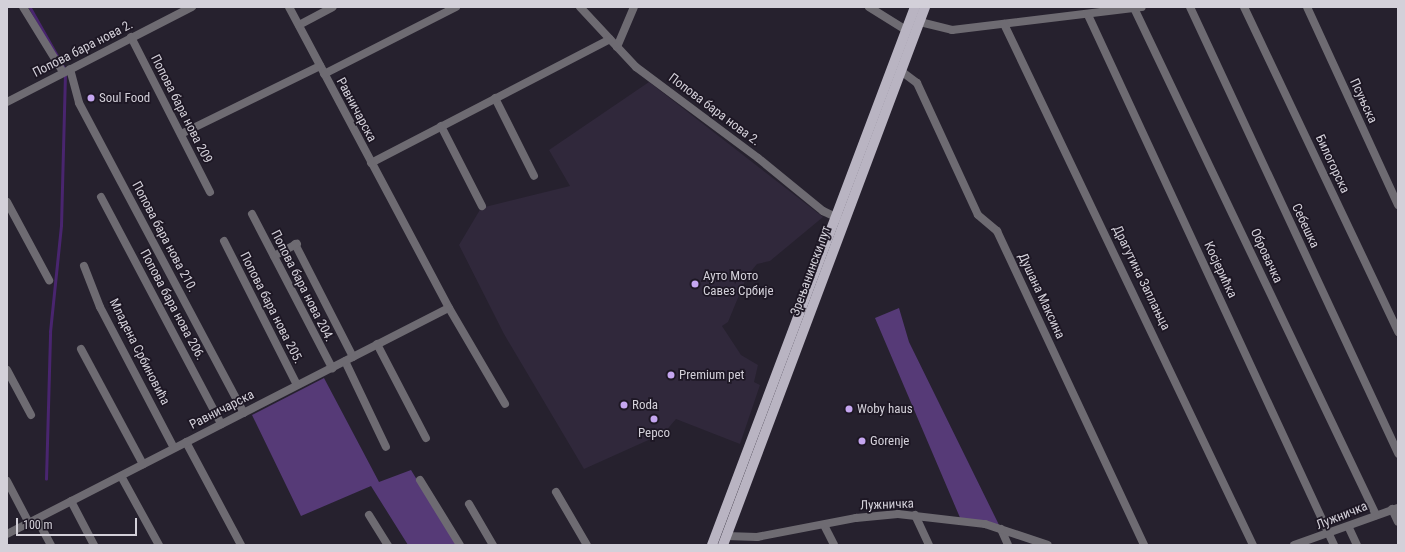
<!DOCTYPE html>
<html>
<head>
<meta charset="utf-8">
<style>
	body { margin:0 }
	#map { position:relative; width:1405px; height:552px; overflow:hidden; background:#26212e; font-family:"Roboto Condensed",sans-serif }
	div>[style] { position:absolute }
	.built>* { inset:0; background:#30283b }
	.green>* { inset:0; background:#563a77 }
	.stream>* { height:2.5px; margin:-1.25px; padding:0 1.25px; transform-origin:1.25px; border-radius:1.25px; background:#49256f }
	.minor>* { height:8px; margin:-4px; padding:0 4px; transform-origin:4px; border-radius:4px; background:#6e6b72 }
	.major>* { height:10px; margin:-5px; padding:0 5px; transform-origin:5px; border-radius:5px; background:#b9b4c2 }
	.dots>* { width:11px; height:11px; translate:-50% -50%; box-sizing:border-box; border:2px solid #1d1724; border-radius:50% }
	span { translate:-50% -50%; white-space:nowrap; text-align:center; line-height:1.15; -webkit-text-stroke:3.5px #1d1724; paint-order:stroke }
	.street-label { font-size:13px; color:#d3d0d9 }
	.poi-label { font-size:13px; color:#d3d0d9 }
	.left { translate:0 -50%; text-align:left }
	.frame { position:absolute; inset:0; border:8px solid #d3d0d9; pointer-events:none }
	.scale { position:absolute; left:16px; top:518px; width:121px; height:18px; box-sizing:border-box; border:2px solid #d3d0d9; border-top:0; padding-left:5px; font-size:12px; line-height:14px; white-space:nowrap; color:#d3d0d9; -webkit-text-stroke:3px #1d1724; paint-order:stroke }
</style>
</head>
<body>
<div id="map">
	<div class="built">
		<i style="clip-path:polygon(649px 82px,823px 217px,770px 261px,757px 264px,747px 276px,728px 322px,722px 326px,741px 355px,758px 365px,754px 382px,760px 385px,740px 444px,676px 419px,664px 433px,584px 469px,504px 334px,459px 245px,481px 208px,570px 186px,549px 150px)"></i>
	</div>
	<div class="green">
		<i style="clip-path:polygon(899px 308px,909px 342px,1001px 529px,961px 520px,875px 318px)"></i>
		<i style="clip-path:polygon(324px 378px,379px 482px,411px 470px,457px 545px,408px 545px,371px 486px,301px 516px,252px 415px)"></i>
	</div>
	<div class="stream">
		<i style="left:30px;top:7px;width:71px;rotate:60.6deg"></i>
		<i style="left:46px;top:479px;width:147px;rotate:-88.4deg"></i>
		<i style="left:50px;top:332px;width:107px;rotate:-84.1deg"></i>
		<i style="left:61px;top:226px;width:152px;rotate:-88.5deg"></i>
	</div>
	<div class="minor">
		<i style="left:23px;top:7px;width:76px;rotate:58.4deg"></i>
		<i style="left:289px;top:7px;width:341px;rotate:62deg"></i>
		<i style="left:449px;top:308px;width:111px;rotate:59.7deg"></i>
		<i style="left:580px;top:7px;width:82px;rotate:47deg"></i>
		<i style="left:636px;top:67px;width:152px;rotate:36.7deg"></i>
		<i style="left:758px;top:158px;width:84px;rotate:39.2deg"></i>
		<i style="left:823px;top:211px;width:19px;rotate:25deg"></i>
		<i style="left:869px;top:7px;width:44px;rotate:31.9deg"></i>
		<i style="left:1190px;top:7px;width:493px;rotate:65deg"></i>
		<i style="left:1244px;top:7px;width:360px;rotate:64.6deg"></i>
		<i style="left:1307px;top:7px;width:218px;rotate:65.3deg"></i>
		<i style="left:1134px;top:8px;width:562px;rotate:64.48deg"></i>
		<i style="left:1088px;top:15px;width:584px;rotate:65.1deg"></i>
		<i style="left:920px;top:22px;width:33px;rotate:14deg"></i>
		<i style="left:952px;top:30px;width:191px;rotate:-6.9deg"></i>
		<i style="left:1004px;top:24px;width:577px;rotate:64.46deg"></i>
		<i style="left:299px;top:25px;width:38px;rotate:-28deg"></i>
		<i style="left:131px;top:37px;width:174px;rotate:63deg"></i>
		<i style="left:617px;top:47px;width:43px;rotate:-67deg"></i>
		<i style="left:70px;top:69px;width:35px;rotate:75deg"></i>
		<i style="left:79px;top:103px;width:351px;rotate:62deg"></i>
		<i style="left:901px;top:71px;width:20px;rotate:37deg"></i>
		<i style="left:917px;top:83px;width:145px;rotate:65.2deg"></i>
		<i style="left:978px;top:215px;width:25px;rotate:40deg"></i>
		<i style="left:997px;top:231px;width:347px;rotate:64.9deg"></i>
		<i style="left:324px;top:74px;width:148px;rotate:-26.9deg"></i>
		<i style="left:495px;top:98px;width:87px;rotate:63.4deg"></i>
		<i style="left:7px;top:102px;width:208px;rotate:-27.2deg"></i>
		<i style="left:441px;top:126px;width:90px;rotate:62.9deg"></i>
		<i style="left:181px;top:134px;width:155px;rotate:-26.1deg"></i>
		<i style="left:371px;top:163px;width:269px;rotate:-27.4deg"></i>
		<i style="left:101px;top:197px;width:257px;rotate:62.1deg"></i>
		<i style="left:7px;top:202px;width:89px;rotate:61.7deg"></i>
		<i style="left:252px;top:214px;width:174px;rotate:62.5deg"></i>
		<i style="left:224px;top:241px;width:161px;rotate:63.1deg"></i>
		<i style="left:295px;top:244px;width:127px;rotate:62.8deg"></i>
		<i style="left:274px;top:256px;width:26px;rotate:-28deg"></i>
		<i style="left:84px;top:266px;width:44px;rotate:68.7deg"></i>
		<i style="left:100px;top:307px;width:159px;rotate:62.3deg"></i>
		<i style="left:377px;top:344px;width:106px;rotate:62.5deg"></i>
		<i style="left:81px;top:349px;width:131px;rotate:61.7deg"></i>
		<i style="left:345px;top:361px;width:95px;rotate:64.5deg"></i>
		<i style="left:7px;top:370px;width:51px;rotate:61.9deg"></i>
		<i style="left:186px;top:442px;width:117px;rotate:61.9deg"></i>
		<i style="left:121px;top:476px;width:79px;rotate:61.2deg"></i>
		<i style="left:420px;top:480px;width:76px;rotate:58.4deg"></i>
		<i style="left:7px;top:481px;width:47px;rotate:62.4deg"></i>
		<i style="left:556px;top:492px;width:61px;rotate:59.7deg"></i>
		<i style="left:71px;top:501px;width:50px;rotate:62.4deg"></i>
		<i style="left:469px;top:504px;width:48px;rotate:59.7deg"></i>
		<i style="left:1392px;top:509px;width:14px;rotate:65deg"></i>
		<i style="left:369px;top:515px;width:36px;rotate:58deg"></i>
		<i style="left:915px;top:515px;width:33px;rotate:65deg"></i>
		<i style="left:37px;top:519px;width:30px;rotate:62deg"></i>
		<i style="left:824px;top:525px;width:22px;rotate:63deg"></i>
		<i style="left:1349px;top:528px;width:19px;rotate:65deg"></i>
		<i style="left:1001px;top:529px;width:17px;rotate:66deg"></i>
		<i style="left:7px;top:534px;width:496px;rotate:-27.1deg"></i>
		<i style="left:726px;top:536px;width:31px;rotate:2deg"></i>
		<i style="left:757px;top:537px;width:101px;rotate:-10.9deg"></i>
		<i style="left:856px;top:518px;width:42px;rotate:-5.4deg"></i>
		<i style="left:898px;top:514px;width:88px;rotate:6.6deg"></i>
		<i style="left:985px;top:524px;width:66px;rotate:18.4deg"></i>
		<i style="left:1294px;top:545px;width:110px;rotate:-19.6deg"></i>
	</div>
	<div class="major">
		<i style="left:712px;top:545px;width:575px;rotate:-69.33deg"></i>
		<i style="left:723px;top:545px;width:575px;rotate:-69.42deg"></i>
	</div>
	<div class="dots">
		<i style="left:91px;top:98px;background:#c5a6f0"></i>
		<i style="left:695px;top:284px;background:#c5a6f0"></i>
		<i style="left:671px;top:375px;background:#c5a6f0"></i>
		<i style="left:624px;top:405px;background:#c5a6f0"></i>
		<i style="left:849px;top:409px;background:#c5a6f0"></i>
		<i style="left:654px;top:419px;background:#c5a6f0"></i>
		<i style="left:862px;top:441px;background:#c5a6f0"></i>
	</div>
	<div class="street-label">
		<span style="left:83px;top:49px;rotate:-27deg">Попова бара нова 2.</span>
		<span style="left:1363px;top:101px;rotate:65deg">Псуњска</span>
		<span style="left:181px;top:109px;rotate:63deg">Попова бара нова 209</span>
		<span style="left:356px;top:110px;rotate:62deg">Равничарска</span>
		<span style="left:714px;top:110px;rotate:37deg">Попова бара нова 2.</span>
		<span style="left:1332px;top:164px;rotate:65deg">Билогорска</span>
		<span style="left:1305px;top:226px;rotate:65deg">Себешка</span>
		<span style="left:164px;top:237px;rotate:62deg">Попова бара нова 210.</span>
		<span style="left:1266px;top:256px;rotate:65deg">Обровачка</span>
		<span style="left:1220px;top:270px;rotate:65deg">Косјерићка</span>
		<span style="left:811px;top:271px;rotate:-70deg">Зрењанински пут</span>
		<span style="left:1141px;top:278px;rotate:64deg">Драгутина Заплањца</span>
		<span style="left:302px;top:286px;rotate:63deg">Попова бара нова 204.</span>
		<span style="left:1041px;top:296px;rotate:65deg">Душана Максина</span>
		<span style="left:172px;top:305px;rotate:62deg">Попова бара нова 206.</span>
		<span style="left:271px;top:308px;rotate:63deg">Попова бара нова 205.</span>
		<span style="left:139px;top:352px;rotate:63deg">Младена Србиновића</span>
		<span style="left:222px;top:410px;rotate:-27deg">Равничарска</span>
		<span style="left:887px;top:505px;rotate:-2deg">Лужничка</span>
		<span style="left:1342px;top:516px;rotate:-22deg">Лужничка</span>
	</div>
	<div class="poi-label">
		<span class="left" style="left:99px;top:98px">Soul Food</span>
		<span class="left" style="left:703px;top:284px">Ауто Мото<br>Савез Србије</span>
		<span class="left" style="left:679px;top:375px">Premium pet</span>
		<span class="left" style="left:632px;top:405px">Roda</span>
		<span class="left" style="left:857px;top:409px">Woby haus</span>
		<span style="left:654px;top:433px">Pepco</span>
		<span class="left" style="left:870px;top:441px">Gorenje</span>
	</div>
	<div class="frame"></div>
	<div class="scale">100 m</div>
</div>
</body>
</html>
